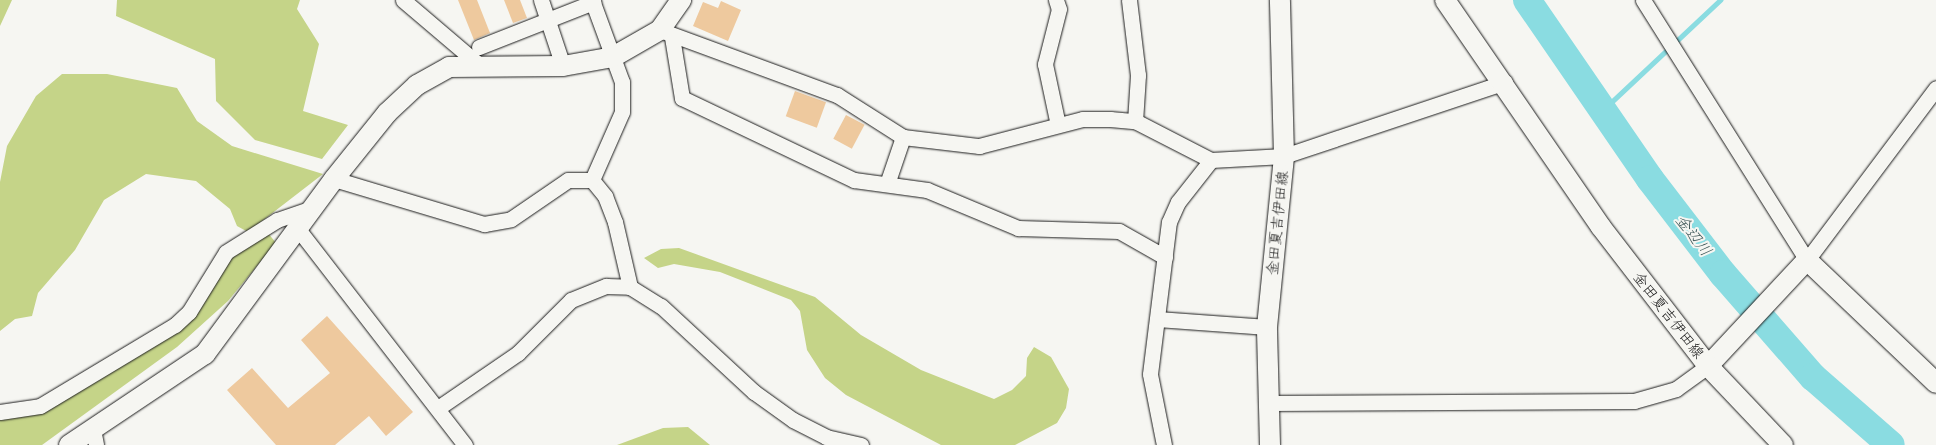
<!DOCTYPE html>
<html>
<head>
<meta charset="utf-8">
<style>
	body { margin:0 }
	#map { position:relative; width:1936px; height:445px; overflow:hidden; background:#f6f6f2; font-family:Mali,"Klee One",sans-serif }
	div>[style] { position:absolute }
	.green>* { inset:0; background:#c5d488 }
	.stream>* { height:4.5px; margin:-2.25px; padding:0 2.25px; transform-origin:2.25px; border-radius:2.25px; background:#8adce1 }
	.river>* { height:28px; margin:-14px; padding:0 14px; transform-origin:14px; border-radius:14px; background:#8adce1 }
	.building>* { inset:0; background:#eec99e; transform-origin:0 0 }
	.roads { filter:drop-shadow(0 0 1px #1c1c1c) drop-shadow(0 0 1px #1c1c1c) }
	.street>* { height:15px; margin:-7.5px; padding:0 7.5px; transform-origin:7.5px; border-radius:7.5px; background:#f6f6f2 }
	.secondary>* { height:20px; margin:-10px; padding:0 10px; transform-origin:10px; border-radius:10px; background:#f6f6f2 }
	span { translate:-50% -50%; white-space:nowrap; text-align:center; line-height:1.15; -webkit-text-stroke:4px #f6f6f2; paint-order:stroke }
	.street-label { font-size:15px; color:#1c1c1c }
	.water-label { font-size:16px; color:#3d5657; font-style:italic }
</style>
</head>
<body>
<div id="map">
	<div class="green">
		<i style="clip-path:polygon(0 0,12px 0,0 26px)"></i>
		<i style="clip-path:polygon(117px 0,300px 0,297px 9px,319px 44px,303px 111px,348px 125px,322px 159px,255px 140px,216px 101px,215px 59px,116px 16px)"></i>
		<i style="clip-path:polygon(62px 74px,107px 74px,177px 88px,197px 121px,232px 146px,323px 174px,248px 232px,237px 226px,230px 209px,196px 181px,146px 174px,104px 200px,75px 250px,38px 293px,32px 316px,15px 319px,0 331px,0 182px,7px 146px,36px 96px)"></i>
		<i style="clip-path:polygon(268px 233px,276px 243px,228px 301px,177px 347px,42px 445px,0 445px,0 417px,43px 411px,179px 328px,228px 258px)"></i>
		<i style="clip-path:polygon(679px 248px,815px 297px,861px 335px,921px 370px,994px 399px,1012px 390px,1026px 376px,1027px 358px,1034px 347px,1051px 357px,1069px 389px,1066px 408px,1057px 423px,1015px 445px,941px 445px,846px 395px,825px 378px,807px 350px,800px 311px,791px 300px,720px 272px,674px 264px,658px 268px,644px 258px,661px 249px)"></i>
		<i style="clip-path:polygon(688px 427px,710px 445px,617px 445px,663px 428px)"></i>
	</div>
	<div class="stream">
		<i style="left:1603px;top:110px;width:161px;rotate:-43.2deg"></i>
	</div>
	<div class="river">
		<i style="left:1527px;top:0;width:217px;rotate:55.5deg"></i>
		<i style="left:1650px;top:179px;width:120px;rotate:52.5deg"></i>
		<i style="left:1723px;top:274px;width:137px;rotate:48.9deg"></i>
		<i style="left:1813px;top:377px;width:103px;rotate:41.1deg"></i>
	</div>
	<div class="building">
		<i style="clip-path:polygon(458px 0,477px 0,490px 33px,474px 40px)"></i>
		<i style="clip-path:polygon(504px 0,520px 0,527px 18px,513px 23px)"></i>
		<i style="clip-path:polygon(721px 1px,741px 10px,728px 41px,693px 26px,703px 2px,718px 8px)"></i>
		<i style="left:795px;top:91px;width:33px;height:27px;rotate:20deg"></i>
		<i style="left:846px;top:115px;width:21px;height:27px;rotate:28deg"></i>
		<i style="clip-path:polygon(327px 316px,413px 412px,386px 436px,369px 416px,335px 445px,276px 445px,227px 390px,252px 368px,288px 408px,330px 373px,301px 340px)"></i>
	</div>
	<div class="roads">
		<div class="street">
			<i style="left:403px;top:0;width:97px;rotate:40.4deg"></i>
			<i style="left:541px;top:0;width:70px;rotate:71.6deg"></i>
			<i style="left:1056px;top:0;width:9px;rotate:72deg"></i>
			<i style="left:1059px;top:9px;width:57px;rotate:104.3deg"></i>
			<i style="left:1045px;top:64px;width:62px;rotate:78deg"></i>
			<i style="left:1129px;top:0;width:76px;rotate:83.2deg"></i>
			<i style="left:1138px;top:75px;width:46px;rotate:93.7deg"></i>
			<i style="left:1643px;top:0;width:307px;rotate:57.8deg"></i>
			<i style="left:1807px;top:260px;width:215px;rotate:-53.1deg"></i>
			<i style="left:660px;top:30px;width:189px;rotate:20.2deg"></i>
			<i style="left:837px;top:95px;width:78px;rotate:32.5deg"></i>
			<i style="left:903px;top:137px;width:77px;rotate:6.8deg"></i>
			<i style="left:979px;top:146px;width:107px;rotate:-14.6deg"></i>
			<i style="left:1083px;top:119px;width:27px"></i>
			<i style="left:1110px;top:119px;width:25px;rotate:5deg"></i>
			<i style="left:1135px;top:121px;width:85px;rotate:27.2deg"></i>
			<i style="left:1211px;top:160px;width:73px;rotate:-3.1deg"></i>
			<i style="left:1284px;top:156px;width:233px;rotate:-18.5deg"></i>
			<i style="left:672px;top:37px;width:62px;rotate:80.7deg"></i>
			<i style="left:682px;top:98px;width:191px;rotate:25.5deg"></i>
			<i style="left:854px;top:180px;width:74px;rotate:7.8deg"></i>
			<i style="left:927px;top:190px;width:99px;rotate:22.7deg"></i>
			<i style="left:1018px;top:228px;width:101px;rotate:1.7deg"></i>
			<i style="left:1119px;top:231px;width:53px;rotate:29.5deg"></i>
			<i style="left:479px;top:47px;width:123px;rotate:-21.5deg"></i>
			<i style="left:334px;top:179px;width:157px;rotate:16.7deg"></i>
			<i style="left:484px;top:224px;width:27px;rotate:-10deg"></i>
			<i style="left:511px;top:219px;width:69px;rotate:-34.4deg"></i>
			<i style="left:568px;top:180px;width:24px"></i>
			<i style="left:592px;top:180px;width:21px;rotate:51deg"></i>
			<i style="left:605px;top:196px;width:28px;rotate:69deg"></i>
			<i style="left:615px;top:222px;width:67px;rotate:77deg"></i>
			<i style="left:630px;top:287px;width:36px;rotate:32deg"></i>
			<i style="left:661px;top:306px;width:127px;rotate:42.8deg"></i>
			<i style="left:754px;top:392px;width:48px;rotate:35.7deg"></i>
			<i style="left:793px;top:420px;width:37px;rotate:27deg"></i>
			<i style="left:826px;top:437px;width:36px;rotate:13deg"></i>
			<i style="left:592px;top:180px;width:74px;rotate:-66.2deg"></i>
			<i style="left:622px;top:112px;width:30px;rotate:-90deg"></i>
			<i style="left:622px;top:82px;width:87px;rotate:-110.1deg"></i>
			<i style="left:887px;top:184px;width:50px;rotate:-71.2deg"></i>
			<i style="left:298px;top:229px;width:273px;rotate:52.3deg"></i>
			<i style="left:1158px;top:319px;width:109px;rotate:4.2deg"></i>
			<i style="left:1269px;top:403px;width:365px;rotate:-0.3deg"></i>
			<i style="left:1634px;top:401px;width:44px;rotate:-15.9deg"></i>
			<i style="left:1676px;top:389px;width:39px;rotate:-36deg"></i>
			<i style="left:438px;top:408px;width:97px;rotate:-34.5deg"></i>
			<i style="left:518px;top:353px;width:75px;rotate:-45deg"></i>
			<i style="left:571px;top:300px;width:38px;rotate:-22deg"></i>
			<i style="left:606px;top:286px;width:24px;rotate:2deg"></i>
			<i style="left:0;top:412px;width:40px;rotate:-8.5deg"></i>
			<i style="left:40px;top:406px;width:157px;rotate:-31deg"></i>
			<i style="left:175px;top:325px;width:19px;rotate:-43deg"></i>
			<i style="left:189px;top:312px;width:70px;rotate:-58.3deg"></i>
			<i style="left:226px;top:252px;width:60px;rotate:-32.1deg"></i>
			<i style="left:277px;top:220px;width:40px;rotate:-18.9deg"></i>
			<i style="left:93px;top:429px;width:16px;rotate:79deg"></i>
			<i style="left:1164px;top:445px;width:72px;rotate:-101.2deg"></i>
			<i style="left:1150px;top:374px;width:153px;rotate:-82.9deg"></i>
			<i style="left:1169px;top:222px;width:22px;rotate:-66deg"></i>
			<i style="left:1178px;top:202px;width:53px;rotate:-51.8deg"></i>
		</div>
		<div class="secondary">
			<i style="left:1445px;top:0;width:275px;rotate:55.5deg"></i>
			<i style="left:1601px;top:227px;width:175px;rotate:52.4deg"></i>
			<i style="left:1708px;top:366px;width:145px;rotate:-47deg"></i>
			<i style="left:1807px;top:260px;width:178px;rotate:43.6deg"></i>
			<i style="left:1708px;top:366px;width:109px;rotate:46.5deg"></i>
			<i style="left:69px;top:445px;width:164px;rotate:-33.8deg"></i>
			<i style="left:205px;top:354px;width:217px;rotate:-53.6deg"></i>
			<i style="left:334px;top:179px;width:85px;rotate:-51.2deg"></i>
			<i style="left:387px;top:113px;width:41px;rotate:-43deg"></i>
			<i style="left:417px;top:85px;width:37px;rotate:-29deg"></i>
			<i style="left:449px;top:67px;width:114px;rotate:-0.5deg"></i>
			<i style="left:563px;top:66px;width:51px;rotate:-10.2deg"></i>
			<i style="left:613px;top:57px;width:54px;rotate:-29.9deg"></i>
			<i style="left:660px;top:30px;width:37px;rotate:-55deg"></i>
			<i style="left:1270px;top:445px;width:118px;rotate:-91.5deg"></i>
			<i style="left:1267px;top:327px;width:172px;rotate:-84.3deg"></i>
			<i style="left:1284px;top:156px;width:156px;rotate:-91.5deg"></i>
		</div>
	</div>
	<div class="street-label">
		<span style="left:1277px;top:223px;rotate:-84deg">金田夏吉伊田線</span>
		<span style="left:1669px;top:315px;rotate:52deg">金田夏吉伊田線</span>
	</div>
	<div class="water-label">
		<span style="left:1694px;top:235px;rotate:52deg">金辺川</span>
	</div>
</div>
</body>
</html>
